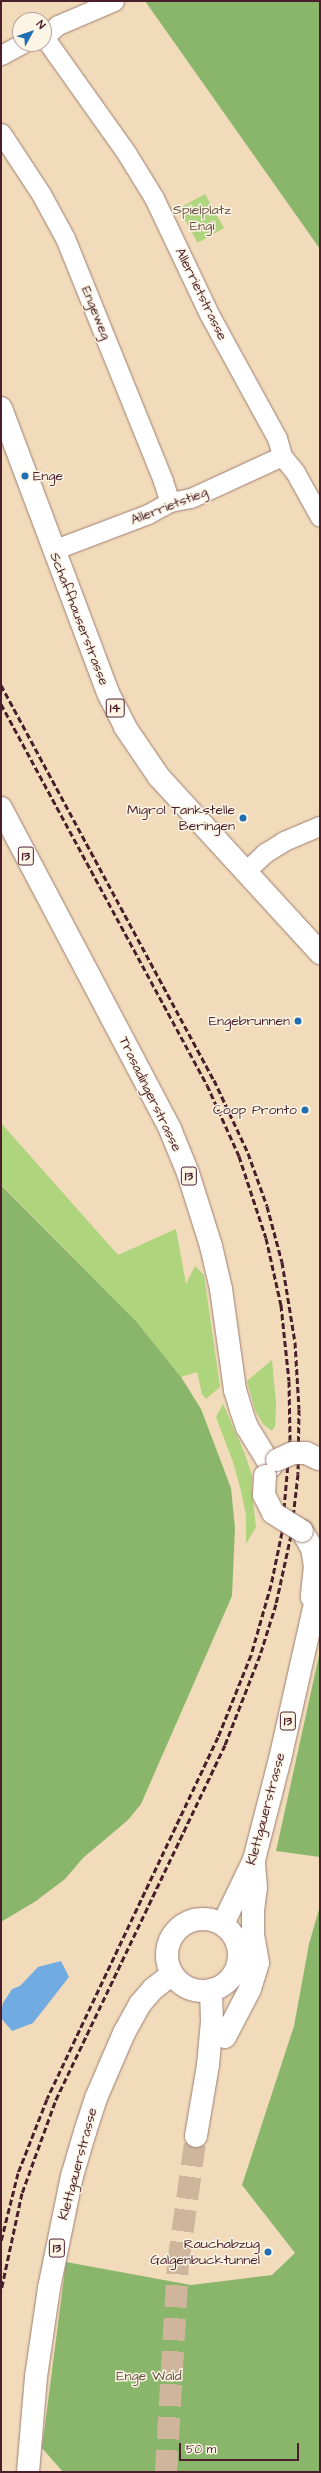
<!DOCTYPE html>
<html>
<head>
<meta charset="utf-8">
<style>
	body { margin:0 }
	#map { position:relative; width:321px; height:2473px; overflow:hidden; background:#f1dbba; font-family:"Architects Daughter",sans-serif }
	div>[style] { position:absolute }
	.green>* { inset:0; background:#aed47d; transform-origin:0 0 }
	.forest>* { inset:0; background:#8ab66c }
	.water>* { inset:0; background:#71abe1 }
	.highway-tunnel>* { height:22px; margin-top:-11px; transform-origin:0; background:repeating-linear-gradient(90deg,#d0b59d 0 22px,transparent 0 33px) }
	.roads { filter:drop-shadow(0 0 1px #9e7d72) drop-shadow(0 0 1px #9e7d72) }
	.street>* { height:19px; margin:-9.5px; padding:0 9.5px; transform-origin:9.5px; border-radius:9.5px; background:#fff }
	.primary>* { height:22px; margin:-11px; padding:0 11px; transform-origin:11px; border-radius:11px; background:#fff }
	.primary>.ring { margin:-11px; padding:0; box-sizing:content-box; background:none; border:22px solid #fff; border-radius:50% }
	.highway>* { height:22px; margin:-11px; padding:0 11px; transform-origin:11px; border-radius:11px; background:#fff }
	.rail>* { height:3px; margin-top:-1.5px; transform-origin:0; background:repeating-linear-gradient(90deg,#4a1f2b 0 6px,transparent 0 9px) }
	.bridges { filter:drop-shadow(0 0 1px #9e7d72) drop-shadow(0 0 1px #9e7d72) }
	.primary-bridge>* { height:22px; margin:-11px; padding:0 11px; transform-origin:11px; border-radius:11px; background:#fff }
	.dots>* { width:11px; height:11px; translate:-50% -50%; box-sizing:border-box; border:2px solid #fcf5e5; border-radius:50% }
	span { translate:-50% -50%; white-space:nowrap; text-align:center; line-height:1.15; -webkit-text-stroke:3px #fcf5e5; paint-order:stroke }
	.shield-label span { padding:1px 3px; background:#fcf5e5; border:1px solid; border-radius:3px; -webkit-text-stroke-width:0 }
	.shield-label { font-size:13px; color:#4a1f2b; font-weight:700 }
	.park-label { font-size:14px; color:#685544 }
	.street-label { font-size:14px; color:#4a1f2b }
	.poi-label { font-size:14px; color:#4a1f2b }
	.left { translate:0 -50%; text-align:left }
	.right { translate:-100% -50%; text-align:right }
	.frame { position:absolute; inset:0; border:2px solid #4a1f2b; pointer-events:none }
	.north { position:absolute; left:12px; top:12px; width:40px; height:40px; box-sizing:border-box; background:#fcf5e5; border:1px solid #b59f9b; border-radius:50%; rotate:50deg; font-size:11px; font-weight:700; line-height:16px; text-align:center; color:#4a1f2b }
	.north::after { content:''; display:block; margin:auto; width:14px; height:18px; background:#1f6fb2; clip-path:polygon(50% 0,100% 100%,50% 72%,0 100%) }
	.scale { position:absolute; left:179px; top:2443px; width:120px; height:18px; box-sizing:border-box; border:2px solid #4a1f2b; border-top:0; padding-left:5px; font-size:12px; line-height:14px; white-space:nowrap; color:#4a1f2b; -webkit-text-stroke:3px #fcf5e5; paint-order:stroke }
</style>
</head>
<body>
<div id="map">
	<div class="green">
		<i style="left:205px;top:194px;width:39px;height:30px;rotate:61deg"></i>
		<i style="clip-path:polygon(1px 1123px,118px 1255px,176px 1229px,186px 1284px,195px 1266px,204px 1275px,220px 1387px,206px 1399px,202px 1394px,197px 1372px,181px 1377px,136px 1321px,1px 1184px)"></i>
		<i style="clip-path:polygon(272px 1360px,276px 1404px,275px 1426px,272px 1431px,263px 1424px,255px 1410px,247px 1381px)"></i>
		<i style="clip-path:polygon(223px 1404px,245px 1454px,252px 1476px,252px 1491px,256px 1527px,246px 1544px,246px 1516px,241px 1491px,233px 1462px,216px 1417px)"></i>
	</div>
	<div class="forest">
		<i style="clip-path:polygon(145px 1px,320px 1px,320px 249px)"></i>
		<i style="clip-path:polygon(1px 1185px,136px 1321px,181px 1377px,201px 1409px,231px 1488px,235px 1528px,232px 1596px,141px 1804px,128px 1820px,83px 1858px,65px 1879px,36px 1901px,1px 1922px)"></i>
		<i style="clip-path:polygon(320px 1651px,320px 1857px,276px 1851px)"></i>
		<i style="clip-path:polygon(320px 1906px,320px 2472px,63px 2472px,42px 2448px,66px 2262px,191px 2285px,272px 2275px,295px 2253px,242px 2185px,294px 2026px,309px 1944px)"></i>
	</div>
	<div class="water">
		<i style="clip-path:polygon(61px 1961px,69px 1977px,33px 2023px,12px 2031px,1px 2018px,1px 2014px,3px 2003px,12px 1989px,20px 1986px,38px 1967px)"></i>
	</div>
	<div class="highway-tunnel">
		<i style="left:166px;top:2472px;width:208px;rotate:-86.7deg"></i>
		<i style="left:178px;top:2264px;width:129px;rotate:-82deg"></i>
	</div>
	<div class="roads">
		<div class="street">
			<i style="left:44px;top:37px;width:143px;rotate:54.6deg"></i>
			<i style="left:127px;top:154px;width:52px;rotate:58.5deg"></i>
			<i style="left:154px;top:198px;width:128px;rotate:64.6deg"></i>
			<i style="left:209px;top:314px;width:141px;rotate:61.3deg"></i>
			<i style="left:277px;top:438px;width:19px;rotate:74deg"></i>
			<i style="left:282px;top:456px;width:21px;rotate:51deg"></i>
			<i style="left:295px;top:472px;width:51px;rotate:60.9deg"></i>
			<i style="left:44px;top:37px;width:18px;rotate:-41deg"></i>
			<i style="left:58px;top:25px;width:61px;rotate:-23.2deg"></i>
			<i style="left:1px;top:55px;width:24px;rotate:-28deg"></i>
			<i style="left:1px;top:133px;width:73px;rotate:56.7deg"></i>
			<i style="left:41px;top:194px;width:50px;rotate:61.4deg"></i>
			<i style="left:65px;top:238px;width:262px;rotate:68deg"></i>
			<i style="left:163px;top:481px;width:22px;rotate:72deg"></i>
			<i style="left:53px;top:550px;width:102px;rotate:-20.8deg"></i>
			<i style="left:148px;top:514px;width:25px;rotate:-29deg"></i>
			<i style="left:170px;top:502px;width:21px;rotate:-11deg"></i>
			<i style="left:191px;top:498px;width:100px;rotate:-24.8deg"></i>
			<i style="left:245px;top:872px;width:28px;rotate:-44deg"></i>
			<i style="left:265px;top:853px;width:22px;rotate:-32deg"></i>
			<i style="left:284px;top:841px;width:39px;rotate:-23deg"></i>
		</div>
		<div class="primary">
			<i style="left:1px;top:408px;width:304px;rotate:69.4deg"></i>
			<i style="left:108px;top:693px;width:38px;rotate:63deg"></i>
			<i style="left:125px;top:727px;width:60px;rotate:55.8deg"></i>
			<i style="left:159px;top:777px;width:239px;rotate:47.5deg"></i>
			<i style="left:1px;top:808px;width:363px;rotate:62.2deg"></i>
			<i style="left:170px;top:1129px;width:48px;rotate:67.8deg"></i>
			<i style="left:188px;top:1173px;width:77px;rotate:72.5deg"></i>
			<i style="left:211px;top:1246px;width:44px;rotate:76.9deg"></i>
			<i style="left:221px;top:1289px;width:102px;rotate:82.1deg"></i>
			<i style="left:235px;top:1390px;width:21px;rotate:73deg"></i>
			<i style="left:241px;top:1410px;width:18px;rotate:71deg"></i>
			<i style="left:247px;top:1427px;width:46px;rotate:58.4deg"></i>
			<i style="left:302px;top:1531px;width:20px;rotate:60deg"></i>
			<i style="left:312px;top:1548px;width:18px;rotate:81deg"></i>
			<i style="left:315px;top:1566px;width:31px;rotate:96deg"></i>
			<i class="ring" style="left:167px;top:1919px;width:50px;height:50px"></i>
			<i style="left:223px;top:1924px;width:71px;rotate:-64.2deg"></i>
			<i style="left:254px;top:1860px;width:104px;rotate:-75.6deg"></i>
			<i style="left:280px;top:1759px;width:181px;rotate:-77.3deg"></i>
			<i style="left:225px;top:2037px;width:54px;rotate:-62.5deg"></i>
			<i style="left:250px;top:1989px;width:27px;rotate:-73deg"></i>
			<i style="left:258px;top:1963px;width:28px;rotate:-100deg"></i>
			<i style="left:253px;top:1935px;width:24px;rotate:-90deg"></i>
			<i style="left:253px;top:1911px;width:24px;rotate:-83deg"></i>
			<i style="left:256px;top:1887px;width:23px;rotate:-95deg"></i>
			<i style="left:28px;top:2472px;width:95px;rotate:-85.2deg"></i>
			<i style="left:36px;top:2377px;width:90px;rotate:-81.7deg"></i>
			<i style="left:49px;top:2288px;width:114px;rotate:-78.4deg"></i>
			<i style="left:72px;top:2176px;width:46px;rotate:-73.5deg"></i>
			<i style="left:85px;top:2132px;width:36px;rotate:-72deg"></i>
			<i style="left:96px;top:2098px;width:71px;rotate:-66.7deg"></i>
			<i style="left:124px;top:2033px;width:33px;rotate:-61deg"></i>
			<i style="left:140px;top:2004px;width:20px;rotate:-49deg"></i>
			<i style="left:153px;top:1989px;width:24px;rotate:-38deg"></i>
		</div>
		<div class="highway">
			<i style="left:196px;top:2136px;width:72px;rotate:-80.4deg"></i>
			<i style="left:208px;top:2065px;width:44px;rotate:-84.8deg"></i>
			<i style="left:212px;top:2021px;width:31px;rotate:-92deg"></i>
		</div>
	</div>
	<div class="rail">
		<i style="left:1px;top:685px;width:449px;rotate:61.7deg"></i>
		<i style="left:214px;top:1080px;width:81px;rotate:65deg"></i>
		<i style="left:248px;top:1153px;width:56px;rotate:70.3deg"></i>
		<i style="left:267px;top:1206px;width:58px;rotate:75deg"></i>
		<i style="left:282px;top:1262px;width:81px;rotate:80.8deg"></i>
		<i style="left:295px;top:1342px;width:67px;rotate:86.6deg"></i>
		<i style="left:299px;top:1409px;width:65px;rotate:90.9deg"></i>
		<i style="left:298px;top:1474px;width:61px;rotate:96.5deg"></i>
		<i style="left:291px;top:1535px;width:71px;rotate:102.3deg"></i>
		<i style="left:276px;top:1604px;width:53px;rotate:107.4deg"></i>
		<i style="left:260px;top:1655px;width:97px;rotate:111.3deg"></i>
		<i style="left:225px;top:1745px;width:395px;rotate:115.5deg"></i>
		<i style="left:55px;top:2102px;width:97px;rotate:109.9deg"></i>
		<i style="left:22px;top:2193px;width:100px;rotate:102.1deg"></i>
		<i style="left:1px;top:704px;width:433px;rotate:61.6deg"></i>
		<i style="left:207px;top:1085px;width:78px;rotate:65.7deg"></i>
		<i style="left:239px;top:1156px;width:86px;rotate:71.8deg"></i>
		<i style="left:266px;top:1238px;width:69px;rotate:77.4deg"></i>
		<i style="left:281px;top:1305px;width:76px;rotate:84deg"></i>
		<i style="left:289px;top:1381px;width:59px;rotate:89deg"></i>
		<i style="left:290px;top:1440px;width:92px;rotate:95deg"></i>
		<i style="left:282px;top:1532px;width:54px;rotate:101.7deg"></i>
		<i style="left:271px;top:1585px;width:73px;rotate:105.9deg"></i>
		<i style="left:251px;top:1655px;width:88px;rotate:111.9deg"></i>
		<i style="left:218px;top:1737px;width:400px;rotate:115.3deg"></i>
		<i style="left:47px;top:2099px;width:79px;rotate:111.4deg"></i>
		<i style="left:18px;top:2173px;width:70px;rotate:104deg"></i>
	</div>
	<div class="bridges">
		<div class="primary-bridge">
			<i style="left:277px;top:1460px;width:17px;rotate:-24deg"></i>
			<i style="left:293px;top:1453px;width:13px"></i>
			<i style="left:306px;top:1453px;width:14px;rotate:25deg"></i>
			<i style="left:265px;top:1476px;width:19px;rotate:93deg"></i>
			<i style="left:264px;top:1495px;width:20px;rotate:63deg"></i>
			<i style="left:273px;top:1513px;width:34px;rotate:32deg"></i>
		</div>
	</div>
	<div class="dots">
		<i style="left:25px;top:476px;background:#1f6fb2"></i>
		<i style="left:243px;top:818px;background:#1f6fb2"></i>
		<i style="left:298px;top:1021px;background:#1f6fb2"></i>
		<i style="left:305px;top:1110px;background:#1f6fb2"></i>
		<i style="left:268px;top:2252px;background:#1f6fb2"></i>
	</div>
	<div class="shield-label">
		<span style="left:115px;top:708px">14</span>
		<span style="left:26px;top:856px">13</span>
		<span style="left:189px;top:1176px">13</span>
		<span style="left:288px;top:1721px">13</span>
		<span style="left:57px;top:2248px">13</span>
	</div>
	<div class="park-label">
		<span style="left:202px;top:218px">Spielplatz<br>Engi</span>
		<span style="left:149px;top:2376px">Enge Wald</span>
	</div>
	<div class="street-label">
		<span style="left:201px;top:294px;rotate:64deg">Allerrietstrasse</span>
		<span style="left:96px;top:313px;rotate:68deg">Engeweg</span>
		<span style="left:169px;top:506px;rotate:-21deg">Allerrietstieg</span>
		<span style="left:79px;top:619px;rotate:69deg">Schaffhauserstrasse</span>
		<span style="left:150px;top:1094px;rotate:64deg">Trasadingerstrasse</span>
		<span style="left:266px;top:1809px;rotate:-75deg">Klettgauerstrasse</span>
		<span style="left:78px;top:2164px;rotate:-75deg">Klettgauerstrasse</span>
	</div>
	<div class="poi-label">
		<span class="left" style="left:33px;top:476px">Enge</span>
		<span class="right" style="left:235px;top:818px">Migrol Tankstelle<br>Beringen</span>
		<span class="right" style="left:290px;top:1021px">Engebrunnen</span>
		<span class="right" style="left:297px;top:1110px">Coop Pronto</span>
		<span class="right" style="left:260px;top:2252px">Rauchabzug<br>Galgenbucktunnel</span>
	</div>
	<div class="frame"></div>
	<div class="north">N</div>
	<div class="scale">50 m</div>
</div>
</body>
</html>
